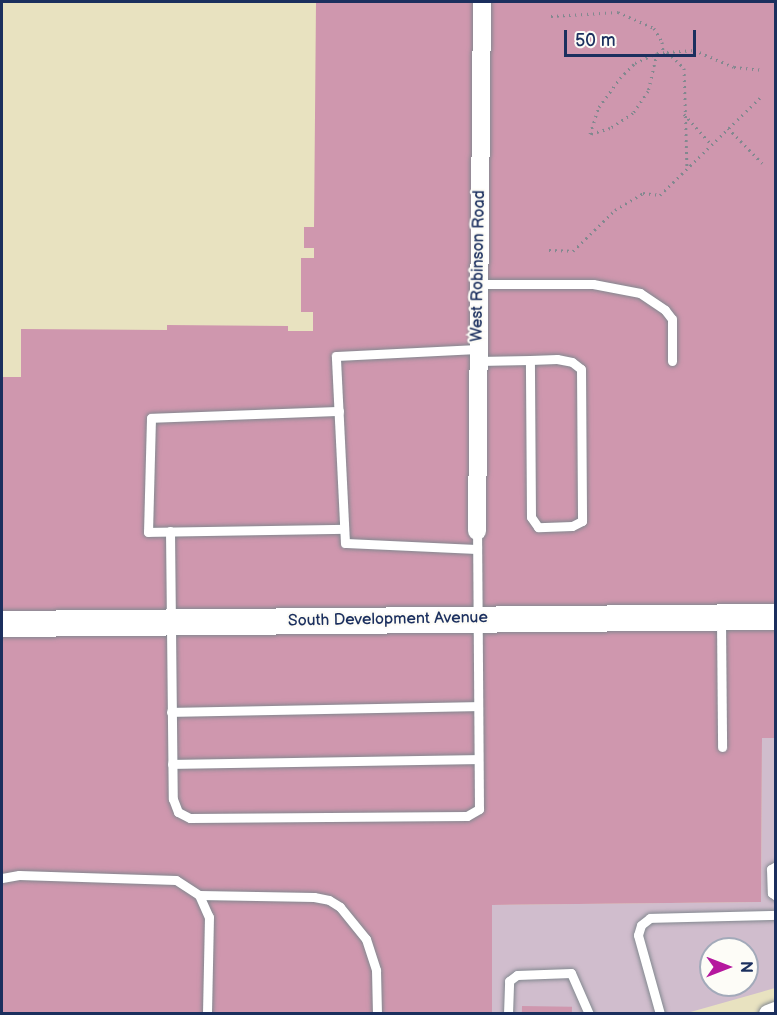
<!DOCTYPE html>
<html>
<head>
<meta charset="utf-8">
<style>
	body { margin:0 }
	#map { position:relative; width:777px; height:1015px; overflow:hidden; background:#e8e2c0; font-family:"Balsamiq Sans",sans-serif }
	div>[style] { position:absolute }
	.industrial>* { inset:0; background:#d0bdcd }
	.building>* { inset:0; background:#cf97ae; transform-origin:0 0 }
	.path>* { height:3px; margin-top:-1.5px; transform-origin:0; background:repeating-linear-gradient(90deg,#82888f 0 1.5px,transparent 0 6px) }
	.roads { filter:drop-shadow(0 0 2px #82888f) drop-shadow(0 0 2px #82888f) }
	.lane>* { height:9px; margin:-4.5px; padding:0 4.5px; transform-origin:4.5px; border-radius:4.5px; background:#fff }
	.street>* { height:18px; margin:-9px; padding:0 9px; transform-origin:9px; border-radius:9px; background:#fff }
	.secondary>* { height:26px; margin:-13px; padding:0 13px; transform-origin:13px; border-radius:13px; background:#fff }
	span { translate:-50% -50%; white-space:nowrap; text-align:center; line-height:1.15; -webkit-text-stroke:4.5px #fdfcf7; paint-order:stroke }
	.street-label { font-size:16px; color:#1b2f5e }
	.frame { position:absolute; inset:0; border:3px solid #1b2f5e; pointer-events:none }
	.north { position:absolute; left:699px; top:937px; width:60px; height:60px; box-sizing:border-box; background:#fdfcf7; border:2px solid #a3aaba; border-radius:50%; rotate:90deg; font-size:16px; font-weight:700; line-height:24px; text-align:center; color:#1b2f5e }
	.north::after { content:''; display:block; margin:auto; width:21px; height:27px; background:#b5179e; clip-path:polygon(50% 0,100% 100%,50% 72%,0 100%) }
	.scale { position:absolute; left:564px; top:30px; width:132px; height:27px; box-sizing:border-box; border:3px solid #1b2f5e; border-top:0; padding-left:8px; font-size:18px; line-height:21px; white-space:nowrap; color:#1b2f5e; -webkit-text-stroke:4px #fdfcf7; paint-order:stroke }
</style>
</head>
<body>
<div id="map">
	<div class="industrial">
		<i style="clip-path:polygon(evenodd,762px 738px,775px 738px,775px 988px,687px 1013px,492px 1014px,492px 905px,761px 902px,762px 738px,711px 949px,747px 949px,747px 985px,711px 985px,711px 949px)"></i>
	</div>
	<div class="building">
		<i style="clip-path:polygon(316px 2px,776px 2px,776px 738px,762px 738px,761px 902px,492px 905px,492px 1014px,2px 1014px,2px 377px,21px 377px,21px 329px,167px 330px,167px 325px,288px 326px,288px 331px,313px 331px,313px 312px,301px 312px,301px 258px,314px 258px,314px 248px,304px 248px,304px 227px,314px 227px)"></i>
		<i style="left:522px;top:1006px;width:50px;height:8px;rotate:1deg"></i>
	</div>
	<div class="path">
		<i style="left:551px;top:16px;width:67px;rotate:-3.4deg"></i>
		<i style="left:618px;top:12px;width:39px;rotate:24deg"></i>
		<i style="left:654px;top:28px;width:16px;rotate:60deg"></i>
		<i style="left:662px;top:42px;width:10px;rotate:84deg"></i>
		<i style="left:667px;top:52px;width:27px;rotate:-4deg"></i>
		<i style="left:694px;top:50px;width:43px;rotate:23deg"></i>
		<i style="left:734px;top:67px;width:29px;rotate:6deg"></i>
		<i style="left:657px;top:53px;width:39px;rotate:103deg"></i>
		<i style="left:648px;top:91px;width:27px;rotate:124deg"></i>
		<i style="left:633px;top:113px;width:27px;rotate:147deg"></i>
		<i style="left:610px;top:128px;width:21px;rotate:163deg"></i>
		<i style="left:590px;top:134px;width:28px;rotate:-72deg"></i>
		<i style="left:599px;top:107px;width:36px;rotate:-54deg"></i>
		<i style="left:620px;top:78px;width:21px;rotate:-45deg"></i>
		<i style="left:635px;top:63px;width:24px;rotate:-24deg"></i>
		<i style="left:657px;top:53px;width:10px;rotate:-6deg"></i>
		<i style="left:667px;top:52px;width:23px;rotate:43deg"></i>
		<i style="left:684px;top:68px;width:100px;rotate:88.3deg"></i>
		<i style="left:684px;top:114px;width:40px;rotate:48deg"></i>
		<i style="left:728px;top:128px;width:49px;rotate:45.8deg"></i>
		<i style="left:549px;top:250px;width:24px;rotate:2deg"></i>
		<i style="left:573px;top:251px;width:59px;rotate:-44.3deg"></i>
		<i style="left:615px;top:210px;width:33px;rotate:-31deg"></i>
		<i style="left:643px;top:193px;width:17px;rotate:7deg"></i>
		<i style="left:660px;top:195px;width:144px;rotate:-44.2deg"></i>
	</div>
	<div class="roads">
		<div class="lane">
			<i style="left:479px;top:284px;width:114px"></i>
			<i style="left:593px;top:284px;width:48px;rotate:10.8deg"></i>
			<i style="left:640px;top:293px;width:30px;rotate:34deg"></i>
			<i style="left:665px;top:310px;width:11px;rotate:52deg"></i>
			<i style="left:672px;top:319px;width:42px;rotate:90deg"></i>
			<i style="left:478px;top:361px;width:52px;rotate:-1.1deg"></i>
			<i style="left:530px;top:360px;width:27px;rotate:-2deg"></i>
			<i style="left:557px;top:359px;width:15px;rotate:11deg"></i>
			<i style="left:572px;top:362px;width:11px;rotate:38deg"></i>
			<i style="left:581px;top:369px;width:152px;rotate:89.6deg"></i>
			<i style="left:582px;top:521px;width:11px;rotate:153deg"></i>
			<i style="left:572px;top:526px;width:34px;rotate:178deg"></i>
			<i style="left:538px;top:527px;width:12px;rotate:-125deg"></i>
			<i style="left:531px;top:517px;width:157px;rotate:-90.4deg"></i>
			<i style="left:339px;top:411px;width:188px;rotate:177.9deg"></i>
			<i style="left:151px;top:418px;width:114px;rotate:91.5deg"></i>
			<i style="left:148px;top:532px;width:196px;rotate:-0.9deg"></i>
			<i style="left:170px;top:531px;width:268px;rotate:89.4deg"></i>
			<i style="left:173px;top:799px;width:14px;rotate:69deg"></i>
			<i style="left:178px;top:812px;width:13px;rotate:27deg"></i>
			<i style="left:190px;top:818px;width:277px;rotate:-0.4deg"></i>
			<i style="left:467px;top:816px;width:14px;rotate:-30deg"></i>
			<i style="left:479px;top:809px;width:278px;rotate:-90.4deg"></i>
			<i style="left:477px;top:549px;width:132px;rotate:-177.4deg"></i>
			<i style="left:345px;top:543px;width:187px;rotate:-92.8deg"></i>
			<i style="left:336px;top:356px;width:142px;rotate:-2.8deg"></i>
			<i style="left:721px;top:620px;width:127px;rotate:89.5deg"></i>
			<i style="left:171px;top:712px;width:307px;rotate:-1.1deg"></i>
			<i style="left:172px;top:764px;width:306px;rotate:-0.9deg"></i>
			<i style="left:776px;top:866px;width:6px;rotate:149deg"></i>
			<i style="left:771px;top:869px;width:24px;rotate:88deg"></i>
			<i style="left:772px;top:893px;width:5px;rotate:37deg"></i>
			<i style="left:2px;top:878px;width:17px;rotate:-10deg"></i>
			<i style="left:19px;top:875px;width:157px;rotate:1.8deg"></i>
			<i style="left:176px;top:880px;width:27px;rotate:33deg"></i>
			<i style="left:199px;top:895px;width:24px;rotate:66deg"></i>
			<i style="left:209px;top:917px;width:97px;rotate:91.2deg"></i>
			<i style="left:199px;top:895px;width:115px;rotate:1deg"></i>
			<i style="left:314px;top:897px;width:15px;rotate:11deg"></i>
			<i style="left:329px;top:900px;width:13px;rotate:32deg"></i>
			<i style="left:340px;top:907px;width:41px;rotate:50.9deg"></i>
			<i style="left:366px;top:939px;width:33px;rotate:72deg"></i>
			<i style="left:376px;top:970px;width:44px;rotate:88.7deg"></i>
			<i style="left:508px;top:1014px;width:33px;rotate:-88deg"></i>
			<i style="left:509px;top:981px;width:10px;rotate:-37deg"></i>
			<i style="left:517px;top:975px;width:54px;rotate:-2.1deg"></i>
			<i style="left:571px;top:973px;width:45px;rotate:66.3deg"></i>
			<i style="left:660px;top:1014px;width:82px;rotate:-105.6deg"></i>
			<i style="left:638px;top:935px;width:10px;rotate:-73deg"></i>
			<i style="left:641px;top:925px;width:11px;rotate:-38deg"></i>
			<i style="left:650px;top:918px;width:126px;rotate:-1.4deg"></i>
		</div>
		<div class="street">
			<i style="left:477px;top:531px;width:529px;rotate:-89.46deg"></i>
			<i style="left:768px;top:1014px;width:9px;rotate:-21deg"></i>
		</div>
		<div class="secondary">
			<i style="left:2px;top:624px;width:774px;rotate:-0.52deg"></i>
		</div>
	</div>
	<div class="street-label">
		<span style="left:479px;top:266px;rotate:-89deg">West Robinson Road</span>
		<span style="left:388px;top:620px;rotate:-1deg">South Development Avenue</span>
	</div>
	<div class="frame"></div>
	<div class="north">N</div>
	<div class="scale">50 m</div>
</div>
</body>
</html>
